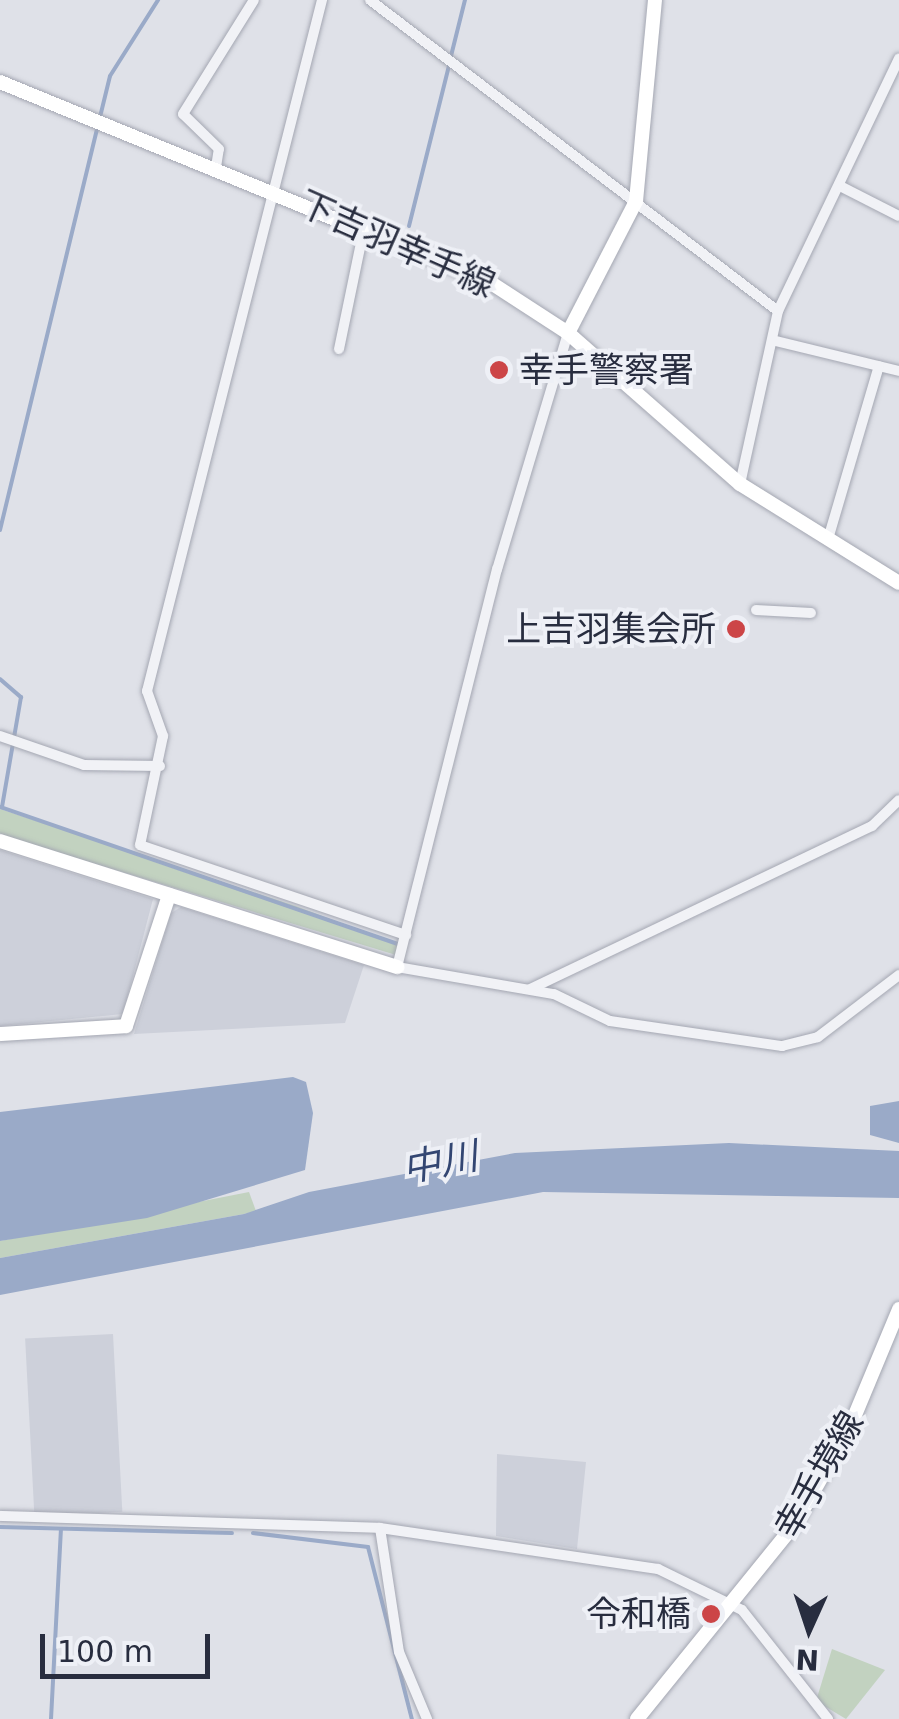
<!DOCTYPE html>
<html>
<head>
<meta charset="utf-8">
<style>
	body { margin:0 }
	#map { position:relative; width:899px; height:1719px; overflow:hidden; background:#dfe1e8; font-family:"DejaVu Sans","Noto Sans JP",sans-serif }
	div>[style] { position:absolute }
	.built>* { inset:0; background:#cdd0da; transform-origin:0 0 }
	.green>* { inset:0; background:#c2d2c0 }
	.water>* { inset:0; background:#9aaac8 }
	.stream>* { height:4px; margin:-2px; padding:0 2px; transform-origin:2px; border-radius:2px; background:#9aaac8 }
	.roads { filter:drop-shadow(0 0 2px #a4a7b2) drop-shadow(0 0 2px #a4a7b2) }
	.street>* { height:10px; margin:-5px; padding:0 5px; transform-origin:5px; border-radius:5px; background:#f1f2f6 }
	.secondary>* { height:14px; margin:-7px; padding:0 7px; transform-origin:7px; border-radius:7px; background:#fff }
	.dots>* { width:28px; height:28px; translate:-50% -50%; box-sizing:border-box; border:5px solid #eef0f6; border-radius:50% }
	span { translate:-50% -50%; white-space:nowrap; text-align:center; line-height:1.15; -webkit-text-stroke:8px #eef0f6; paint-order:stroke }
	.street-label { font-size:35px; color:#282d3f }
	.poi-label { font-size:35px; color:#282d3f }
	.left { translate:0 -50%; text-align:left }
	.right { translate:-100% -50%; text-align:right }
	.water-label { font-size:38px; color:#334672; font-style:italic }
	.north { position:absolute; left:759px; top:1579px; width:100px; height:100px; -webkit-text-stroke:8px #eef0f6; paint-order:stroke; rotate:183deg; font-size:28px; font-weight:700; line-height:40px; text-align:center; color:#282d3f }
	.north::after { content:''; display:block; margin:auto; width:35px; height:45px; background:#282d3f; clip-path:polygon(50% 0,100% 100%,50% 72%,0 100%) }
	.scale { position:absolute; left:40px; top:1634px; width:170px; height:45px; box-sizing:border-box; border:5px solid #282d3f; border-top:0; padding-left:12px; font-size:30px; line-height:35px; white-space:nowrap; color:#282d3f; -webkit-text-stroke:8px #eef0f6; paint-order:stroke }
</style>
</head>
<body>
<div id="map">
	<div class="built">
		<i style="clip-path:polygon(0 850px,153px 899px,123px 1014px,0 1026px)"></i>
		<i style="clip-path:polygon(181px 907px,364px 965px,345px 1023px,134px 1034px,171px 913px)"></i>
		<i style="left:113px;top:1334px;width:178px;height:88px;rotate:87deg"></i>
		<i style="clip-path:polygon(497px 1454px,586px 1462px,577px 1549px,496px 1536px)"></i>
	</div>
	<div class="green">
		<i style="clip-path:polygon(0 809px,296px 906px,399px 945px,396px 955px,0 835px)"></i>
		<i style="clip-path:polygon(249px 1192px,256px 1211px,244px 1214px,0 1258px,0 1241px)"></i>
		<i style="clip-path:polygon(832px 1649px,885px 1670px,846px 1719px,816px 1701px)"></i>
	</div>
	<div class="water">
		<i style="clip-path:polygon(293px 1077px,306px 1082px,313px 1113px,305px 1170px,147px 1218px,0 1241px,0 1112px)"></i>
		<i style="clip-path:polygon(899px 1101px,899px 1143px,870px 1135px,870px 1106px)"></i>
		<i style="clip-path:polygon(729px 1143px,899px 1151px,899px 1198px,543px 1192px,0 1295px,0 1258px,244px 1214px,309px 1192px,515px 1153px)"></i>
	</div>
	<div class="stream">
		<i style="left:451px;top:56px;width:58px;rotate:-76deg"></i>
		<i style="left:100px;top:117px;width:42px;rotate:-76.3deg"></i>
		<i style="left:110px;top:76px;width:90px;rotate:-57.7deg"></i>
		<i style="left:409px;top:226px;width:166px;rotate:-76deg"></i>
		<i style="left:0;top:530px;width:416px;rotate:-76.4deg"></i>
		<i style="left:0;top:679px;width:28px;rotate:41deg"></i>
		<i style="left:21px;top:697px;width:112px;rotate:99.8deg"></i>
		<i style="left:0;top:807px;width:420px;rotate:19deg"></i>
		<i style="left:0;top:1527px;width:232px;rotate:1.5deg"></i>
		<i style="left:253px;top:1533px;width:116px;rotate:6.9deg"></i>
		<i style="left:368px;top:1547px;width:178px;rotate:75.7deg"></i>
		<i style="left:51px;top:1719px;width:190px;rotate:-87deg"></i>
	</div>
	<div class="roads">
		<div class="street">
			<i style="left:322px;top:0;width:713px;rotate:104.21deg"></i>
			<i style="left:147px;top:691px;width:48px;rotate:70.4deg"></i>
			<i style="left:163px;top:736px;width:111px;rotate:101.9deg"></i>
			<i style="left:140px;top:845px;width:281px;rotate:18.7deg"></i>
			<i style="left:370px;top:0;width:513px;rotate:37.32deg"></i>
			<i style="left:216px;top:167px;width:18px;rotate:-81deg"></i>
			<i style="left:219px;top:149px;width:50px;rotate:-135.8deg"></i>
			<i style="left:183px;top:114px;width:134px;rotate:-58.1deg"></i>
			<i style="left:840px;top:186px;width:66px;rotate:27deg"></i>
			<i style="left:568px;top:333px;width:246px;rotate:106.7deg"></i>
			<i style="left:497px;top:569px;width:410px;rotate:104.1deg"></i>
			<i style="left:397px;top:967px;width:159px;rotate:9.8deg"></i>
			<i style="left:554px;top:994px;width:62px;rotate:25.7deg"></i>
			<i style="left:610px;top:1021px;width:174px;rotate:8.3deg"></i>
			<i style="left:782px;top:1046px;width:37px;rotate:-14deg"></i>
			<i style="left:818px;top:1037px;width:102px;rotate:-37.4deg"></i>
			<i style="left:776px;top:341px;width:127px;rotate:13.7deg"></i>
			<i style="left:339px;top:349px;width:124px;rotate:-78.3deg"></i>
			<i style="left:740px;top:484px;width:177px;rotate:-77.6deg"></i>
			<i style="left:778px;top:311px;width:280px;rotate:-64.4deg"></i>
			<i style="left:828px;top:539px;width:180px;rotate:-73.6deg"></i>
			<i style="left:756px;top:610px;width:55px;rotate:3.1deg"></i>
			<i style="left:0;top:736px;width:89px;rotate:19deg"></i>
			<i style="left:84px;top:765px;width:76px;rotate:0.8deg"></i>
			<i style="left:530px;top:989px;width:379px;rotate:-25.5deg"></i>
			<i style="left:872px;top:826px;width:37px;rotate:-44deg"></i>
			<i style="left:0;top:1516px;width:380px;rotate:1.8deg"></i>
			<i style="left:380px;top:1528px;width:281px;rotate:8.4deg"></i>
			<i style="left:658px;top:1569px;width:93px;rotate:26deg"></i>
			<i style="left:742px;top:1610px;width:139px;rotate:51.7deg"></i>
			<i style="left:380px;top:1528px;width:125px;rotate:81.3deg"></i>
			<i style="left:399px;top:1652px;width:73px;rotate:67.3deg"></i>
		</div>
		<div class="secondary">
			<i style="left:0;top:82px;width:531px;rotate:22.26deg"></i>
			<i style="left:491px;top:283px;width:92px;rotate:33deg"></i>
			<i style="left:568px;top:333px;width:229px;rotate:41.3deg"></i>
			<i style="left:740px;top:484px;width:187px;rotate:31.9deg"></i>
			<i style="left:568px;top:333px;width:148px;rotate:-62.7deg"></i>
			<i style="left:636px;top:201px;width:202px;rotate:-84.6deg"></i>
			<i style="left:0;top:841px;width:417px;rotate:17.6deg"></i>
			<i style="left:0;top:1034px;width:126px;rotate:-3.6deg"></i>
			<i style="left:126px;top:1026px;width:138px;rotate:-71.8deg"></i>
			<i style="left:637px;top:1719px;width:251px;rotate:-51deg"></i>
			<i style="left:795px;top:1524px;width:112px;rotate:-60.4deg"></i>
			<i style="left:850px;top:1427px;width:128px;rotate:-67.4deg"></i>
		</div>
	</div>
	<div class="dots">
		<i style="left:499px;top:370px;background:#cc4547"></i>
		<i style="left:736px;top:629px;background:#cc4547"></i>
		<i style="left:711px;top:1614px;background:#cc4547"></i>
	</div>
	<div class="street-label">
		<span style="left:397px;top:244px;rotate:24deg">下吉羽幸手線</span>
		<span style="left:819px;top:1475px;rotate:-60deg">幸手境線</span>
	</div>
	<div class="poi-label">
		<span class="left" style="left:519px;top:370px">幸手警察署</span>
		<span class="right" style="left:716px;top:629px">上吉羽集会所</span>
		<span class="right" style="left:691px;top:1614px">令和橋</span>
	</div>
	<div class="water-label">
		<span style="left:440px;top:1163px;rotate:-11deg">中川</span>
	</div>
	<div class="north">N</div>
	<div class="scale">100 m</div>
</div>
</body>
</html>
